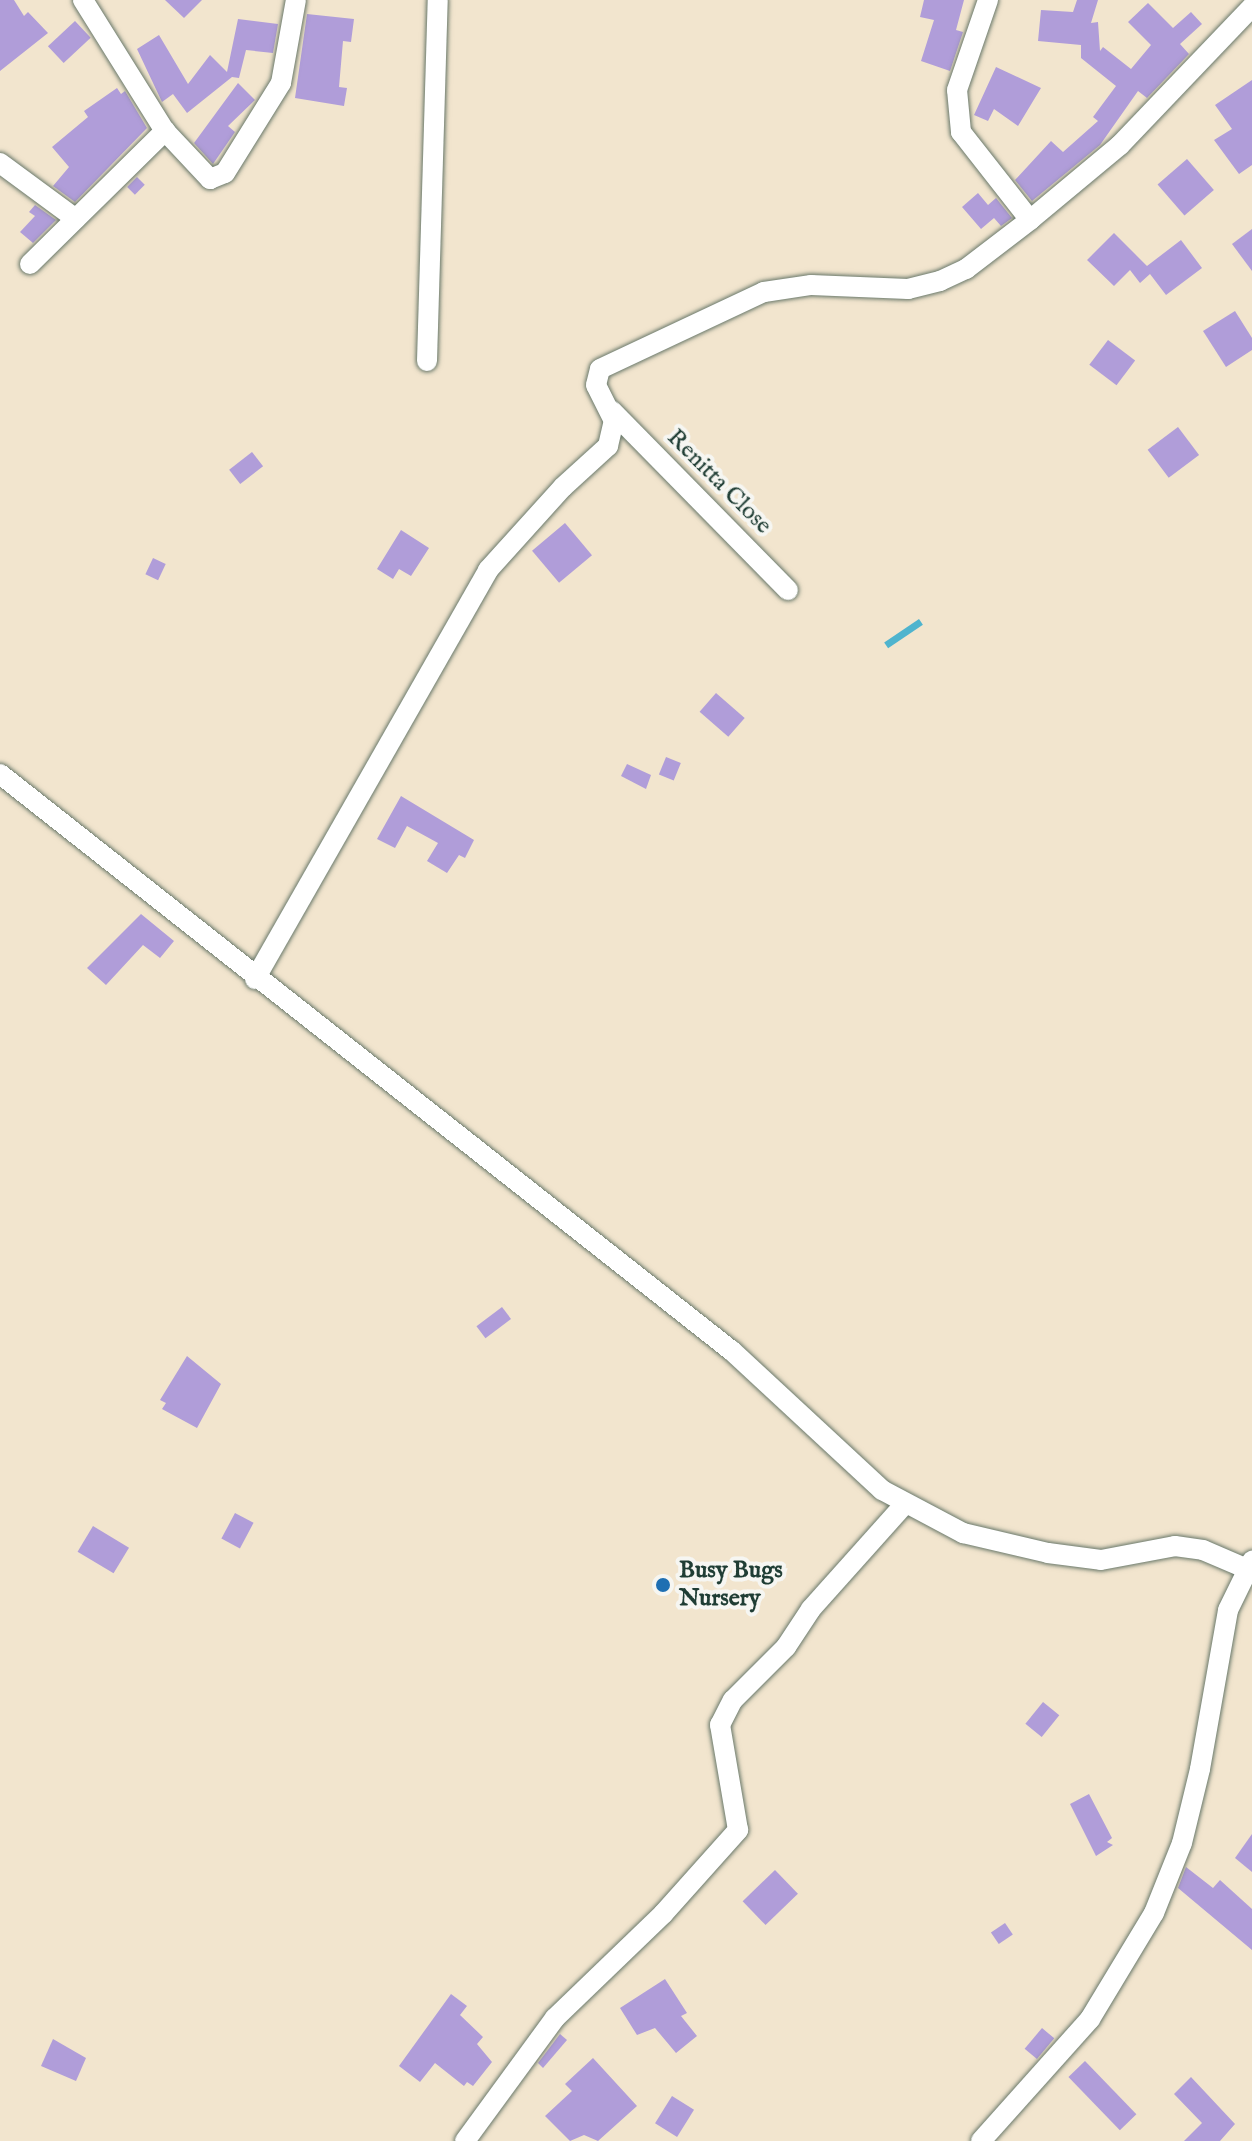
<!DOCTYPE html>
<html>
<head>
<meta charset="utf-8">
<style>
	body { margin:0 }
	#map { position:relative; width:1252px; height:2141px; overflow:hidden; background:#f2e5ce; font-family:"IM FELL English",serif }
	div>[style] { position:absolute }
	.water>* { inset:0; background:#4fb4ce; transform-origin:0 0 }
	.building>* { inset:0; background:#b09dd9; transform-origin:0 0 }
	.roads { filter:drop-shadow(0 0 2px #69786a) drop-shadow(0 0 2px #69786a) }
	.minor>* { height:20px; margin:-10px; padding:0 10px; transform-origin:10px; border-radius:10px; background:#fff }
	.dots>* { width:22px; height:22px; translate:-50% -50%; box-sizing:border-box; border:4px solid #f6f6f2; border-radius:50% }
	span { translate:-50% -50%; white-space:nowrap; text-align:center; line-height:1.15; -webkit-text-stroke:8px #f6f6f2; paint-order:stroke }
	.street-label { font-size:24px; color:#1f3d34 }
	.poi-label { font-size:24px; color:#1f3d34; font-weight:700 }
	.left { translate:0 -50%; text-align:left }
</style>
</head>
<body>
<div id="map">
	<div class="water">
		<i style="left:919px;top:619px;width:7px;height:42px;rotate:56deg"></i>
	</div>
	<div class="building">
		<i style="clip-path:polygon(0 0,14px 0,24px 16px,28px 12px,48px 33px,0 71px)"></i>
		<i style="clip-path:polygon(165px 0,202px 0,184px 18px)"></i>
		<i style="clip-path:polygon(924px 0,964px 0,956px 30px,963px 32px,950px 71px,921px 61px,934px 20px,920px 17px)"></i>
		<i style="clip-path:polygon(1077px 0,1098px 0,1091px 23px,1098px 22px,1100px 51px,1103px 47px,1131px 69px,1151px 45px,1128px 22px,1148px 3px,1173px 28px,1191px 12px,1202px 24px,1180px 44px,1189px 54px,1147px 98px,1138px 91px,1100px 145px,1032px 201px,1015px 180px,1051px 141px,1063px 152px,1098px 121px,1093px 117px,1116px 86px,1081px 58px,1081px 45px,1038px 41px,1041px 10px,1073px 12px)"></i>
		<i style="clip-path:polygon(307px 14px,354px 19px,351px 42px,343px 41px,339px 87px,347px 88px,344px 106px,295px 98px)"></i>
		<i style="clip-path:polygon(238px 19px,278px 24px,273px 53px,246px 50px,239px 78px,232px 77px,187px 113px,173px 94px,162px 102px,137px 49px,159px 35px,188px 84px,210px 55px,227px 72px)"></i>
		<i style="left:75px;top:21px;width:23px;height:37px;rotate:47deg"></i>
		<i style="clip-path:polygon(996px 67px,1041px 88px,1018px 126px,994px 109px,988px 121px,974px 115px)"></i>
		<i style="clip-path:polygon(1252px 80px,1252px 165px,1239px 174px,1214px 140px,1232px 129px,1215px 105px)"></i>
		<i style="clip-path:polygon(238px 83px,255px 100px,228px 126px,235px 132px,213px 164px,194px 143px)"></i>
		<i style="clip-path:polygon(117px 88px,121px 94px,125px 91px,147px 128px,75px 202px,53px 186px,69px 167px,52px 147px,88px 117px,84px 111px)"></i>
		<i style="left:1187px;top:159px;width:41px;height:39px;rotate:49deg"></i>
		<i style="left:137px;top:177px;width:11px;height:14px;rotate:45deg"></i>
		<i style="clip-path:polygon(978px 193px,988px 205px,996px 198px,1012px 218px,1001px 226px,994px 218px,981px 229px,962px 207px)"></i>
		<i style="clip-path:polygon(35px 205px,56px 220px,33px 243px,20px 232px,35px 216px,29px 212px)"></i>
		<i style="clip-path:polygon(1252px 229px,1252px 271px,1232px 244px)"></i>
		<i style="clip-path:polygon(1114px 233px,1147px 266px,1181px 240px,1202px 268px,1166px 295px,1150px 274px,1140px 283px,1130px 270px,1114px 286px,1087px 260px)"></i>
		<i style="clip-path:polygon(1235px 311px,1252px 338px,1252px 350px,1226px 367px,1203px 331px)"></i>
		<i style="left:1108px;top:340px;width:34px;height:31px;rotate:37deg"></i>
		<i style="left:1178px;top:427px;width:35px;height:38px;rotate:53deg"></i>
		<i style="left:252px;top:452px;width:18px;height:29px;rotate:52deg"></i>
		<i style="left:565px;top:523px;width:42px;height:43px;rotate:50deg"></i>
		<i style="clip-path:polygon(401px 530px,429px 548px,411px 576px,399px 569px,393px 579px,377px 569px)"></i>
		<i style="left:153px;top:558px;width:14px;height:18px;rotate:25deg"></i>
		<i style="left:716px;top:693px;width:38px;height:25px;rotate:41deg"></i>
		<i style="left:666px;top:757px;width:16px;height:19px;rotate:22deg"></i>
		<i style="clip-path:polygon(627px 764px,651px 775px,646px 789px,621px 776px)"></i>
		<i style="clip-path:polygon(401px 796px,474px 840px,465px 858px,459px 855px,447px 873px,427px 861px,438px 843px,407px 826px,395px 848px,377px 839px)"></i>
		<i style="clip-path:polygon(141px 914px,174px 941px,160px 958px,143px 945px,106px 985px,87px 968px)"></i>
		<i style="left:502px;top:1307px;width:15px;height:32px;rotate:53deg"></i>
		<i style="clip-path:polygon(187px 1356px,221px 1384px,197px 1428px,162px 1409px,166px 1403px,160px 1400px)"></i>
		<i style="left:235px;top:1513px;width:21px;height:29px;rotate:28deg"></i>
		<i style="left:93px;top:1526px;width:42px;height:30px;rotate:31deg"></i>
		<i style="left:1043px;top:1702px;width:21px;height:28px;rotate:39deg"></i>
		<i style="clip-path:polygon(1089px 1794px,1112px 1838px,1107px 1842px,1113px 1845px,1096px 1856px,1070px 1804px)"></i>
		<i style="clip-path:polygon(1252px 1834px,1252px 1872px,1235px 1858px)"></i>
		<i style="clip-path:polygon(1186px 1867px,1213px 1888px,1220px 1880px,1252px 1909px,1252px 1950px,1178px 1888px)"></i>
		<i style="left:775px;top:1870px;width:33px;height:45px;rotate:46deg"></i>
		<i style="left:1005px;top:1923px;width:14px;height:17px;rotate:56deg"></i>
		<i style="clip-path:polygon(665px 1979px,687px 2013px,681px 2016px,697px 2036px,676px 2053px,655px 2028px,637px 2035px,620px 2008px)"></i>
		<i style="clip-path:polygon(451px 1994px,467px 2006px,460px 2015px,483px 2037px,477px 2044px,492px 2062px,473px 2086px,467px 2082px,464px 2086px,435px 2063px,420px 2082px,399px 2066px)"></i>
		<i style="left:1042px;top:2028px;width:16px;height:27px;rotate:40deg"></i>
		<i style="clip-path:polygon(560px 2034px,567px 2040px,543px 2068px,538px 2063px)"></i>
		<i style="clip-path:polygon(53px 2039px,86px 2058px,76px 2081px,41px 2066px)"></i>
		<i style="clip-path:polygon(593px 2058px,637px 2106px,598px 2141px,584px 2135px,570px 2141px,545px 2116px,572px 2091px,565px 2084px)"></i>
		<i style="left:1085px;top:2061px;width:74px;height:23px;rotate:46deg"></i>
		<i style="clip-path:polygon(1191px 2077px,1235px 2124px,1220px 2141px,1184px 2141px,1202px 2123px,1174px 2094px)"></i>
		<i style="left:672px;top:2096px;width:26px;height:32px;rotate:32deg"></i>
	</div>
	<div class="roads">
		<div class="minor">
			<i style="left:83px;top:0;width:155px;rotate:58deg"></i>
			<i style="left:165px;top:131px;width:66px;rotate:46.8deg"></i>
			<i style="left:210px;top:179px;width:16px;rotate:-22deg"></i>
			<i style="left:225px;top:173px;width:106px;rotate:-58.1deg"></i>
			<i style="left:281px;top:83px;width:84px;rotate:-79.8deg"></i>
			<i style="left:0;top:163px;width:94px;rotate:36.4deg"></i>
			<i style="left:1030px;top:220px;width:117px;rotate:-39.8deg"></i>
			<i style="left:1120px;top:145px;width:191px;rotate:-46.3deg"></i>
			<i style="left:30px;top:264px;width:190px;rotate:-44.6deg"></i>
			<i style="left:427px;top:361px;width:361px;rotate:-88.3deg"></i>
			<i style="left:612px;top:411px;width:251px;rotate:45.5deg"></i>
			<i style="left:0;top:774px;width:932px;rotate:38.25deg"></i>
			<i style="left:732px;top:1351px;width:205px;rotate:42.8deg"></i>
			<i style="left:882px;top:1490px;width:92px;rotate:28deg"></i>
			<i style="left:963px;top:1533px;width:87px;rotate:13.2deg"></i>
			<i style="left:1048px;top:1553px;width:53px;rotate:7.5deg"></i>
			<i style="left:1101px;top:1560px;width:75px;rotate:-10.7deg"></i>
			<i style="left:1175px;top:1546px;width:28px;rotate:8deg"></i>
			<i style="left:1203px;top:1550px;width:46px;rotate:23.2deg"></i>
			<i style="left:255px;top:979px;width:471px;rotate:-60.3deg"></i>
			<i style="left:488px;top:570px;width:112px;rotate:-47.9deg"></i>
			<i style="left:563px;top:487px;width:61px;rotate:-42.3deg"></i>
			<i style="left:608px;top:446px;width:26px;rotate:-77deg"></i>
			<i style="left:614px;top:421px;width:40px;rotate:-116.6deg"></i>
			<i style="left:596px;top:385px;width:16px;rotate:-76deg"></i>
			<i style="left:600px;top:369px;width:181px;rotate:-25.2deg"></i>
			<i style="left:764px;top:292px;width:48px;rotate:-8.5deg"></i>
			<i style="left:811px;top:285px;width:97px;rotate:2.4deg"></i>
			<i style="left:908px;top:289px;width:33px;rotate:-14deg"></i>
			<i style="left:940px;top:281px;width:29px;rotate:-25deg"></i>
			<i style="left:966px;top:269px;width:81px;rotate:-37.4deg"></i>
			<i style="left:1030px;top:220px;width:112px;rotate:-128.1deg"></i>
			<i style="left:961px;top:132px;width:42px;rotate:-95.4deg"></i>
			<i style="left:957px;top:90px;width:95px;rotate:-71deg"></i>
			<i style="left:465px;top:2141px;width:152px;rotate:-53.8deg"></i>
			<i style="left:555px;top:2018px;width:150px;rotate:-43.9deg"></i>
			<i style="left:663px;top:1914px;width:113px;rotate:-48.2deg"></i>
			<i style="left:738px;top:1830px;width:107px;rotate:-99.7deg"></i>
			<i style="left:720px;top:1725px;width:28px;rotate:-63deg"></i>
			<i style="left:733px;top:1700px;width:75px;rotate:-45deg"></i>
			<i style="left:786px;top:1647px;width:45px;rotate:-56.7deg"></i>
			<i style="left:811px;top:1609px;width:141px;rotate:-48.2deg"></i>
			<i style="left:981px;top:2141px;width:164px;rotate:-48.2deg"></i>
			<i style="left:1090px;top:2019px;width:124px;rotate:-58.9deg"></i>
			<i style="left:1154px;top:1913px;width:75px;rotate:-68.2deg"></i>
			<i style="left:1182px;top:1843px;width:76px;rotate:-76.3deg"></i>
			<i style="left:1200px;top:1769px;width:161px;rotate:-80deg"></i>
			<i style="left:1228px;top:1610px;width:55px;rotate:-63.9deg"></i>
		</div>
	</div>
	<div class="dots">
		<i style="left:663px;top:1585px;background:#1f6fb2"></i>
	</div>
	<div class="street-label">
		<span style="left:719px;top:482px;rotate:45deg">Renitta Close</span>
	</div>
	<div class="poi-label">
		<span class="left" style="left:679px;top:1585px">Busy Bugs<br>Nursery</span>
	</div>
</div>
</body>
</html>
